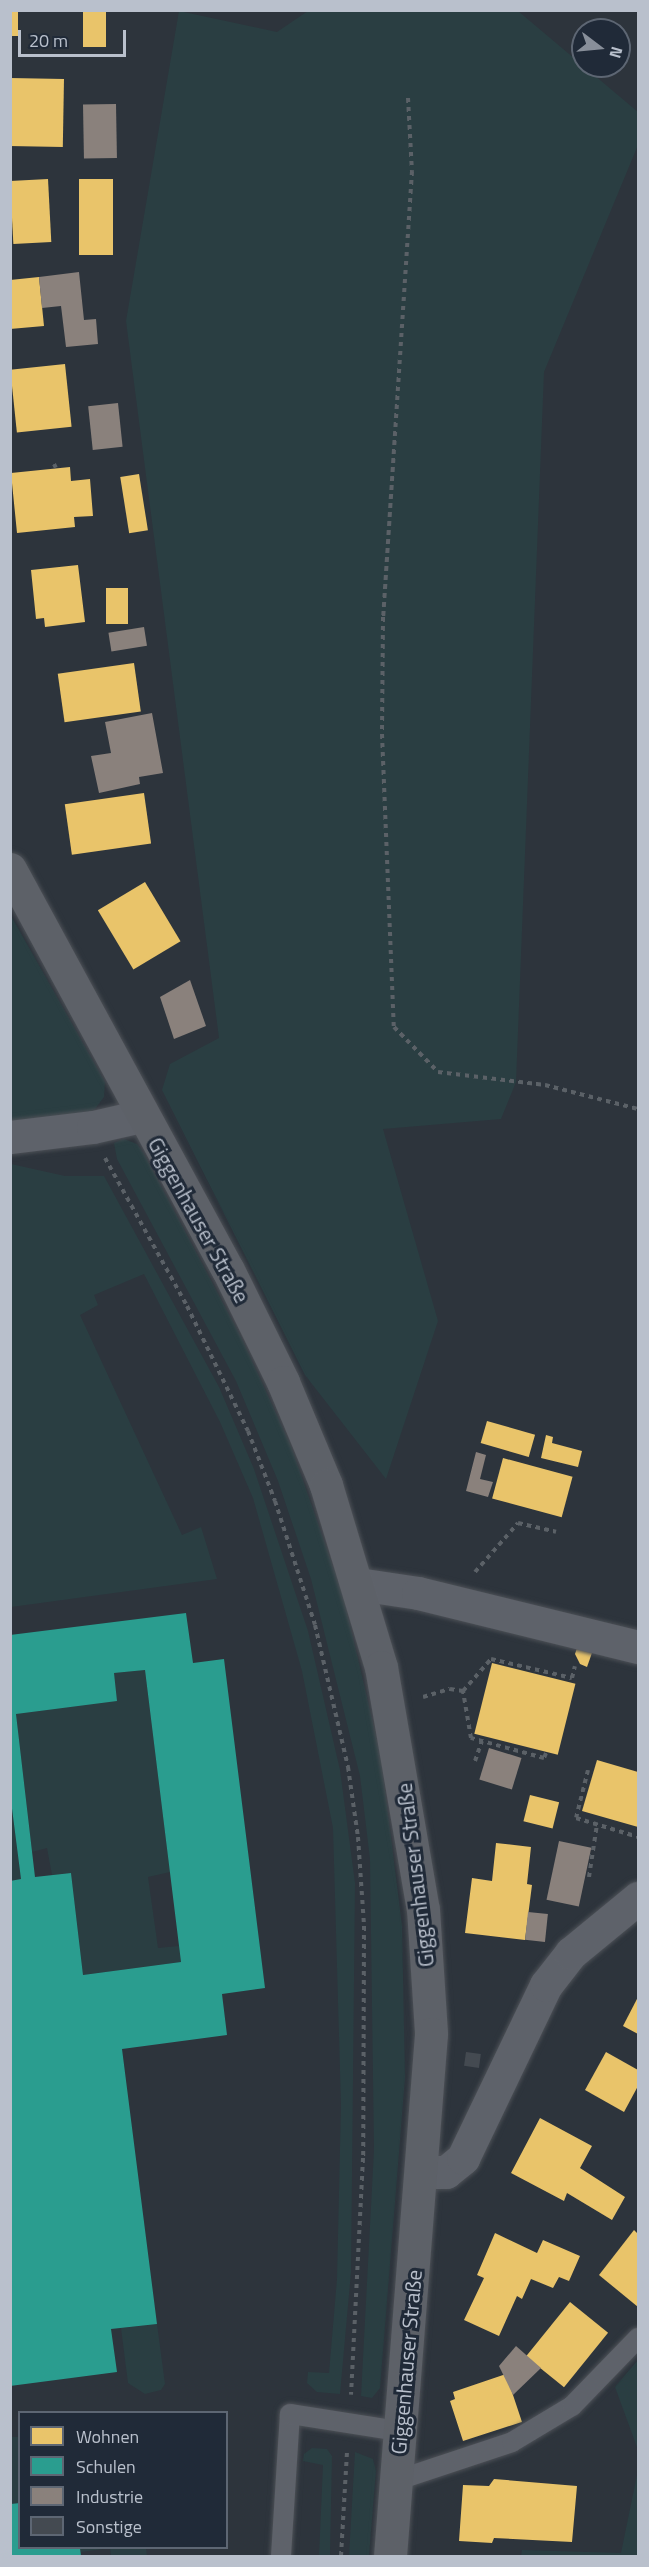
<!DOCTYPE html>
<html>
<head>
<meta charset="utf-8">
<style>
	body { margin:0 }
	#map { position:relative; width:649px; height:2567px; overflow:hidden; background:#2d343c; font-family:"Titillium Web",sans-serif }
	div>[style] { position:absolute }
	.green>* { inset:0; background:#2a3e42; transform-origin:0 0 }
	.homes>* { inset:0; background:#e9c46a; transform-origin:0 0 }
	.schools>* { inset:0; background:#2a9d8f }
	.industry>* { inset:0; background:#8a817c; transform-origin:0 0 }
	.building>* { inset:0; background:#444a51; transform-origin:0 0 }
	.path>* { height:4px; margin-top:-2px; transform-origin:0; background:repeating-linear-gradient(90deg,#5b6167 0 4.5px,transparent 0 9px) }
	.roads { filter:drop-shadow(0 0 2px #4c5056) drop-shadow(0 0 2px #4c5056) }
	.service>* { height:20px; margin:-10px; padding:0 10px; transform-origin:10px; border-radius:10px; background:#5e626a }
	.minor>* { height:33px; margin:-16.5px; padding:0 16.5px; transform-origin:16.5px; border-radius:16.5px; background:#5e626a }
	.secondary>* { height:33px; margin:-16.5px; padding:0 16.5px; transform-origin:16.5px; border-radius:16.5px; background:#5d6168 }
	span { translate:-50% -50%; white-space:nowrap; text-align:center; line-height:1.15; -webkit-text-stroke:6px #202a38; paint-order:stroke }
	.street-label { font-size:21px; color:#b9c0cc }
	.frame { position:absolute; inset:0; border:12px solid #b9c0cc; pointer-events:none }
	.legend { position:absolute; left:18px; top:2411px; width:210px; height:138px; box-sizing:border-box; background:#202a38; border:2px solid #5d6673; margin:0; padding:8px 10px; list-style:none; font-size:18px; color:#b9c0cc }
	.legend li { display:flex; align-items:center; gap:12px; height:30px }
	.legend b { width:30px; border:2px solid #5d6673 }
	.north { position:absolute; left:571px; top:18px; width:60px; height:60px; box-sizing:border-box; background:#202a38; border:2px solid #5d6673; border-radius:50%; rotate:106deg; font-size:16px; font-weight:700; line-height:24px; text-align:center; color:#b9c0cc }
	.north::after { content:''; display:block; margin:auto; width:21px; height:27px; background:#888f9a; clip-path:polygon(50% 0,100% 100%,50% 72%,0 100%) }
	.scale { position:absolute; left:18px; top:30px; width:108px; height:27px; box-sizing:border-box; border:3px solid #b9c0cc; border-top:0; padding-left:8px; font-size:18px; line-height:21px; white-space:nowrap; color:#b9c0cc; -webkit-text-stroke:4px #202a38; paint-order:stroke }
</style>
</head>
<body>
<div id="map">
	<div class="green">
		<i style="clip-path:polygon(179px 11px,277px 32px,308px 11px,518px 11px,638px 112px,638px 145px,544px 372px,516px 1082px,501px 1119px,383px 1129px,438px 1321px,386px 1479px,305px 1375px,162px 1090px,170px 1064px,219px 1038px,126px 321px)"></i>
		<i style="clip-path:polygon(10px 914px,105px 1082px,104px 1097px,95px 1109px,78px 1118px,11px 1129px)"></i>
		<i style="clip-path:polygon(124px 1139px,137px 1144px,143px 1152px,241px 1337px,291px 1446px,343px 1595px,381px 1757px,402px 1926px,405px 2077px,380px 2388px,372px 2398px,361px 2396px,374px 2150px,370px 1859px,360px 1776px,311px 1579px,278px 1481px,236px 1381px,117px 1159px,114px 1143px)"></i>
		<i style="clip-path:polygon(11px 1164px,65px 1176px,104px 1176px,219px 1387px,254px 1469px,308px 1631px,340px 1770px,355px 1883px,351px 2272px,340px 2394px,317px 2392px,307px 2383px,308px 2372px,329px 2373px,337px 2279px,341px 2105px,333px 1828px,302px 1671px,253px 1498px,220px 1422px,144px 1274px,94px 1295px,98px 1305px,80px 1315px,182px 1535px,201px 1527px,217px 1579px,11px 1607px)"></i>
		<i style="clip-path:polygon(145px 1670px,170px 1872px,148px 1877px,158px 1948px,179px 1946px,181px 1962px,83px 1975px,71px 1873px,52px 1875px,47px 1848px,32px 1852px,16px 1714px,114px 1673px)"></i>
		<i style="clip-path:polygon(10px 1793px,21px 1879px,11px 1881px,10px 1881px)"></i>
		<i style="clip-path:polygon(157px 2324px,165px 2384px,161px 2390px,145px 2394px,128px 2383px,121px 2328px)"></i>
		<i style="clip-path:polygon(638px 2360px,638px 2450px,615px 2387px)"></i>
		<i style="left:19px;top:2437px;width:66px;height:9px;rotate:90deg"></i>
		<i style="clip-path:polygon(312px 2448px,327px 2449px,332px 2456px,330px 2556px,319px 2556px,323px 2465px,303px 2461px,304px 2454px)"></i>
		<i style="clip-path:polygon(355px 2452px,373px 2459px,376px 2471px,369px 2556px,349px 2556px)"></i>
		<i style="clip-path:polygon(638px 2470px,638px 2556px,521px 2556px,522px 2550px,621px 2553px)"></i>
		<i style="clip-path:polygon(80px 2548px,146px 2548px,147px 2556px,111px 2556px,110px 2548px,81px 2552px)"></i>
	</div>
	<div class="homes">
		<i style="left:10px;top:10px;width:8px;height:26px"></i>
		<i style="left:83px;top:10px;width:23px;height:37px"></i>
		<i style="left:10px;top:78px;width:54px;height:68px;rotate:1deg"></i>
		<i style="left:48px;top:179px;width:63px;height:38px;rotate:87deg"></i>
		<i style="left:79px;top:179px;width:34px;height:76px"></i>
		<i style="clip-path:polygon(39px 277px,44px 326px,10px 329px,10px 280px)"></i>
		<i style="left:65px;top:364px;width:63px;height:55px;rotate:84deg"></i>
		<i style="clip-path:polygon(70px 467px,71px 481px,90px 479px,93px 516px,74px 517px,75px 527px,17px 533px,11px 473px)"></i>
		<i style="left:139px;top:474px;width:57px;height:19px;rotate:81deg"></i>
		<i style="clip-path:polygon(78px 565px,85px 622px,45px 627px,44px 618px,36px 619px,31px 570px)"></i>
		<i style="left:106px;top:588px;width:22px;height:36px"></i>
		<i style="left:134px;top:663px;width:49px;height:77px;rotate:82deg"></i>
		<i style="left:144px;top:793px;width:51px;height:80px;rotate:82deg"></i>
		<i style="left:145px;top:882px;width:69px;height:55px;rotate:59deg"></i>
		<i style="left:487px;top:1421px;width:50px;height:23px;rotate:16deg"></i>
		<i style="clip-path:polygon(546px 1435px,553px 1437px,552px 1443px,582px 1451px,578px 1467px,541px 1458px)"></i>
		<i style="left:503px;top:1458px;width:72px;height:42px;rotate:15deg"></i>
		<i style="clip-path:polygon(578px 1645px,593px 1650px,587px 1667px,580px 1664px,575px 1654px)"></i>
		<i style="left:492px;top:1663px;width:86px;height:73px;rotate:14deg"></i>
		<i style="clip-path:polygon(597px 1760px,638px 1772px,638px 1827px,582px 1811px)"></i>
		<i style="left:530px;top:1795px;width:30px;height:27px;rotate:14deg"></i>
		<i style="clip-path:polygon(496px 1843px,531px 1847px,527px 1884px,532px 1885px,525px 1940px,465px 1933px,472px 1878px,492px 1881px)"></i>
		<i style="clip-path:polygon(638px 1997px,638px 2034px,623px 2026px)"></i>
		<i style="clip-path:polygon(606px 2052px,638px 2070px,638px 2086px,624px 2112px,585px 2090px)"></i>
		<i style="clip-path:polygon(540px 2118px,592px 2146px,580px 2168px,625px 2197px,612px 2220px,567px 2193px,564px 2201px,511px 2173px)"></i>
		<i style="clip-path:polygon(634px 2230px,638px 2234px,638px 2307px,599px 2275px)"></i>
		<i style="clip-path:polygon(495px 2233px,537px 2253px,543px 2240px,580px 2256px,569px 2281px,559px 2277px,553px 2288px,531px 2279px,522px 2299px,517px 2296px,499px 2336px,464px 2320px,484px 2278px,477px 2275px)"></i>
		<i style="left:570px;top:2302px;width:49px;height:70px;rotate:39deg"></i>
		<i style="clip-path:polygon(506px 2374px,522px 2422px,463px 2441px,450px 2401px,455px 2399px,453px 2392px)"></i>
		<i style="clip-path:polygon(494px 2479px,577px 2486px,572px 2542px,494px 2538px,492px 2543px,459px 2541px,463px 2485px,489px 2486px)"></i>
	</div>
	<div class="schools">
		<i style="clip-path:polygon(evenodd,186px 1613px,193px 1663px,224px 1659px,265px 1988px,222px 1994px,227px 2035px,122px 2049px,157px 2324px,111px 2329px,117px 2372px,10px 2386px,10px 1881px,21px 1879px,10px 1793px,10px 1635px,186px 1613px,145px 1670px,181px 1962px,83px 1975px,71px 1873px,35px 1877px,16px 1714px,117px 1701px,114px 1673px,145px 1670px)"></i>
		<i style="clip-path:polygon(20px 2503px,20px 2548px,80px 2548px,81px 2556px,10px 2556px,10px 2504px)"></i>
	</div>
	<div class="industry">
		<i style="left:116px;top:104px;width:54px;height:33px;rotate:89deg"></i>
		<i style="clip-path:polygon(79px 272px,84px 320px,96px 319px,98px 344px,66px 347px,61px 306px,42px 308px,39px 277px)"></i>
		<i style="left:118px;top:403px;width:44px;height:30px;rotate:84deg"></i>
		<i style="left:144px;top:627px;width:19px;height:36px;rotate:81deg"></i>
		<i style="clip-path:polygon(152px 713px,163px 773px,139px 777px,140px 784px,99px 793px,91px 756px,111px 753px,105px 722px)"></i>
		<i style="clip-path:polygon(190px 980px,206px 1026px,174px 1039px,160px 997px)"></i>
		<i style="clip-path:polygon(476px 1452px,486px 1455px,480px 1479px,493px 1482px,488px 1497px,466px 1491px)"></i>
		<i style="left:489px;top:1748px;width:34px;height:33px;rotate:17deg"></i>
		<i style="left:559px;top:1841px;width:33px;height:60px;rotate:12deg"></i>
		<i style="left:528px;top:1912px;width:20px;height:28px;rotate:6deg"></i>
		<i style="clip-path:polygon(516px 2346px,541px 2368px,513px 2395px,499px 2366px)"></i>
	</div>
	<div class="building">
		<i style="left:466px;top:2052px;width:15px;height:14px;rotate:8deg"></i>
	</div>
	<div class="path">
		<i style="left:408px;top:98px;width:73px;rotate:86.9deg"></i>
		<i style="left:412px;top:171px;width:447px;rotate:93.7deg"></i>
		<i style="left:383px;top:617px;width:117px;rotate:90.5deg"></i>
		<i style="left:382px;top:734px;width:293px;rotate:87.7deg"></i>
		<i style="left:394px;top:1027px;width:63px;rotate:45.6deg"></i>
		<i style="left:438px;top:1072px;width:108px;rotate:6.9deg"></i>
		<i style="left:545px;top:1085px;width:96px;rotate:14.5deg"></i>
		<i style="left:54px;top:464px;width:4px;rotate:63deg"></i>
		<i style="left:105px;top:1158px;width:169px;rotate:61deg"></i>
		<i style="left:187px;top:1306px;width:139px;rotate:64deg"></i>
		<i style="left:248px;top:1431px;width:75px;rotate:68.9deg"></i>
		<i style="left:275px;top:1501px;width:130px;rotate:72.1deg"></i>
		<i style="left:315px;top:1625px;width:146px;rotate:76.9deg"></i>
		<i style="left:348px;top:1767px;width:71px;rotate:81.9deg"></i>
		<i style="left:358px;top:1837px;width:89px;rotate:86.1deg"></i>
		<i style="left:364px;top:1926px;width:232px;rotate:90.2deg"></i>
		<i style="left:363px;top:2158px;width:237px;rotate:92.9deg"></i>
		<i style="left:475px;top:1572px;width:65px;rotate:-48.7deg"></i>
		<i style="left:518px;top:1523px;width:39px;rotate:13deg"></i>
		<i style="left:423px;top:1697px;width:28px;rotate:-17deg"></i>
		<i style="left:450px;top:1689px;width:13px;rotate:9deg"></i>
		<i style="left:546px;top:1753px;width:5px;rotate:112deg"></i>
		<i style="left:544px;top:1758px;width:76px;rotate:-164.7deg"></i>
		<i style="left:471px;top:1738px;width:48px;rotate:-99.7deg"></i>
		<i style="left:463px;top:1691px;width:43px;rotate:-48.8deg"></i>
		<i style="left:491px;top:1659px;width:83px;rotate:13.2deg"></i>
		<i style="left:572px;top:1678px;width:12px;rotate:-76deg"></i>
		<i style="left:475px;top:1761px;width:21px;rotate:-71deg"></i>
		<i style="left:588px;top:1770px;width:49px;rotate:104deg"></i>
		<i style="left:576px;top:1818px;width:65px;rotate:17deg"></i>
		<i style="left:589px;top:1877px;width:54px;rotate:-81.4deg"></i>
		<i style="left:341px;top:2556px;width:105px;rotate:-86.7deg"></i>
	</div>
	<div class="roads">
		<div class="service">
			<i style="left:395px;top:2481px;width:123px;rotate:-18.4deg"></i>
			<i style="left:512px;top:2442px;width:70px;rotate:-31deg"></i>
			<i style="left:572px;top:2406px;width:95px;rotate:-45.9deg"></i>
			<i style="left:281px;top:2556px;width:142px;rotate:-86.4deg"></i>
			<i style="left:290px;top:2414px;width:110px;rotate:8.9deg"></i>
		</div>
		<div class="minor">
			<i style="left:10px;top:1137px;width:84px;rotate:-6.9deg"></i>
			<i style="left:93px;top:1127px;width:49px;rotate:-12.9deg"></i>
			<i style="left:358px;top:1584px;width:61px;rotate:8.5deg"></i>
			<i style="left:418px;top:1593px;width:227px;rotate:13.8deg"></i>
			<i style="left:423px;top:2172px;width:23px"></i>
			<i style="left:446px;top:2172px;width:22px;rotate:-39deg"></i>
			<i style="left:463px;top:2158px;width:192px;rotate:-64.4deg"></i>
			<i style="left:546px;top:1985px;width:41px;rotate:-52deg"></i>
			<i style="left:571px;top:1953px;width:87px;rotate:-39.4deg"></i>
		</div>
		<div class="secondary">
			<i style="left:10px;top:869px;width:456px;rotate:61.5deg"></i>
			<i style="left:228px;top:1270px;width:125px;rotate:63.8deg"></i>
			<i style="left:283px;top:1382px;width:112px;rotate:67.3deg"></i>
			<i style="left:326px;top:1485px;width:190px;rotate:73.2deg"></i>
			<i style="left:381px;top:1667px;width:246px;rotate:80.2deg"></i>
			<i style="left:423px;top:1909px;width:125px;rotate:86.3deg"></i>
			<i style="left:431px;top:2034px;width:524px;rotate:94.49deg"></i>
		</div>
	</div>
	<div class="street-label">
		<span style="left:199px;top:1220px;rotate:61deg">Giggenhauser Straße</span>
		<span style="left:415px;top:1875px;rotate:-97deg">Giggenhauser Straße</span>
		<span style="left:406px;top:2362px;rotate:-85deg">Giggenhauser Straße</span>
	</div>
	<div class="frame"></div>
	<ul class="legend">
	<li><b style="height:16px;background:#e9c46a"></b>Wohnen</li>
	<li><b style="height:16px;background:#2a9d8f"></b>Schulen</li>
	<li><b style="height:16px;background:#8a817c"></b>Industrie</li>
	<li><b style="height:16px;background:#444a51"></b>Sonstige</li>
	</ul>
	<div class="north">N</div>
	<div class="scale">20 m</div>
</div>
</body>
</html>
